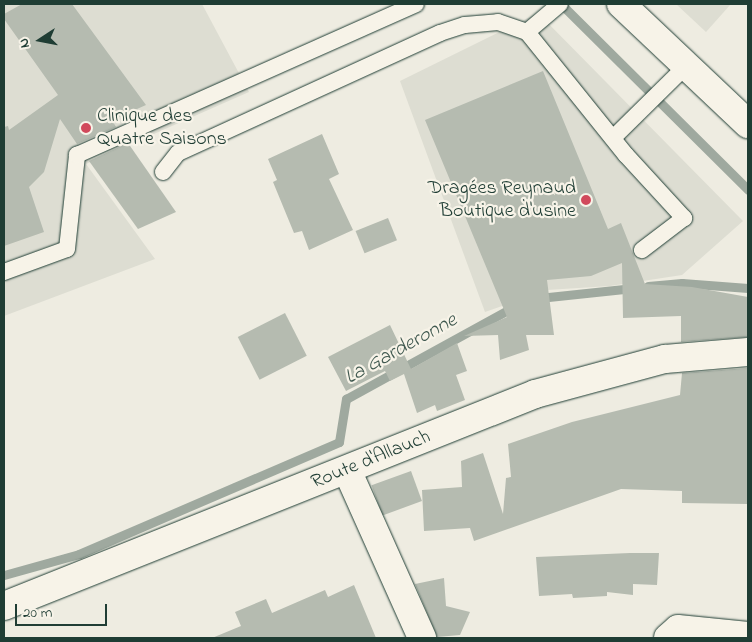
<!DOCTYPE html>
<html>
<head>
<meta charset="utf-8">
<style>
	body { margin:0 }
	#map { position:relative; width:752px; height:642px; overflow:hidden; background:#eeece1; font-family:"Indie Flower",sans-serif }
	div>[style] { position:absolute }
	.built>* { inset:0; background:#ddddd2 }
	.stream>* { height:9px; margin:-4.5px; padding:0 4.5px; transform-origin:4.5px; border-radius:4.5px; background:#9fa99f }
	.building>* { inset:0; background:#b5bbb0; transform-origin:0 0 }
	.roads { filter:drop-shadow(0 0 1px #1f3d34) drop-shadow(0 0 1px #1f3d34) }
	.lane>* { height:16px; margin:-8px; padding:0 8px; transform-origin:8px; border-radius:8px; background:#f7f3e8 }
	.street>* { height:28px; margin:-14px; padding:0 14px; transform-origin:14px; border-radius:14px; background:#f7f3e8 }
	.secondary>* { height:28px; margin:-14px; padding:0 14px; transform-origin:14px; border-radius:14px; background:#f7f3e8 }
	.dots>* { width:14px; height:14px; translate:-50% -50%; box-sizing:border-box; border:2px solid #f7f3e8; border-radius:50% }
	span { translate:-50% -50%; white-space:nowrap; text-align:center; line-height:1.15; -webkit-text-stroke:4.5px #f7f3e8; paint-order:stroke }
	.poi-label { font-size:20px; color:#1f3d34 }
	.left { translate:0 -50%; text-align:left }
	.right { translate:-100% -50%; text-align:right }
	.street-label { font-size:20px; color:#1f3d34 }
	.water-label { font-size:21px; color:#3f584f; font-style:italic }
	.frame { position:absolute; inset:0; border:5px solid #1f3d34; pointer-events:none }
	.north { position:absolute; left:15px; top:15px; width:50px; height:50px; -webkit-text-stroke:4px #f7f3e8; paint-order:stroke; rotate:259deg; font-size:14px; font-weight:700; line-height:20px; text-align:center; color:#1f3d34 }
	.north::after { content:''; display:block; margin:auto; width:18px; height:22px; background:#1f3d34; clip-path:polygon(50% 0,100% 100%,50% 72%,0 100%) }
	.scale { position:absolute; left:15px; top:604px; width:92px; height:22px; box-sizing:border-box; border:2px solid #1f3d34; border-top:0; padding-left:6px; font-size:15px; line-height:18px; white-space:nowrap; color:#1f3d34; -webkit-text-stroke:4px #f7f3e8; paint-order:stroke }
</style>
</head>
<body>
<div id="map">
	<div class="built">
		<i style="clip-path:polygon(4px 4px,202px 4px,249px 92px,86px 164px,155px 259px,4px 316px)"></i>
		<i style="clip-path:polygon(676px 4px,731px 4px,706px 32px)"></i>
		<i style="clip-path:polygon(538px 13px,743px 221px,682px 275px,610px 286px,547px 290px,485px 312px,400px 81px)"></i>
	</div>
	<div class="stream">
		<i style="left:561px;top:4px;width:264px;rotate:44.8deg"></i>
		<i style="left:648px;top:286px;width:34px;rotate:-5deg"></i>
		<i style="left:682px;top:283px;width:66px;rotate:4.3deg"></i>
		<i style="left:539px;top:298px;width:95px;rotate:-6.1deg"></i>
		<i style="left:4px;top:575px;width:78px;rotate:-15.6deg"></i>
		<i style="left:79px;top:554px;width:283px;rotate:-23.3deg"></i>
		<i style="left:339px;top:442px;width:44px;rotate:-80.8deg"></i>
		<i style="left:346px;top:399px;width:193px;rotate:-28.8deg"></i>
	</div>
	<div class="building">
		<i style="clip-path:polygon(22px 4px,72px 4px,146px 105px,112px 120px,116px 127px,77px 144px,60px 119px,44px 172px,29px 187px,44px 232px,4px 246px,4px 127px,8px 126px,9px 130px,58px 95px,4px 19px,4px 14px)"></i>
		<i style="clip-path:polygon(543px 71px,608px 229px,621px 223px,645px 284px,692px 287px,748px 297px,748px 337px,681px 342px,681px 316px,623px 318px,622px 263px,591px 276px,547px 280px,554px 335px,526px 335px,529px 350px,500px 360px,498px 335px,464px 336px,507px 317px,425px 120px)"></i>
		<i style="clip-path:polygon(322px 134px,339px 174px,329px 179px,353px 230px,309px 250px,302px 231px,294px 233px,273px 182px,277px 180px,268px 159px)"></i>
		<i style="clip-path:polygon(128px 143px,176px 212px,138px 229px,89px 161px)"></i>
		<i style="left:388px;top:218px;width:24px;height:35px;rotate:68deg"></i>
		<i style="left:285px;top:313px;width:48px;height:53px;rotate:63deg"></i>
		<i style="clip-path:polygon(390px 325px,411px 369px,457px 343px,467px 371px,456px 375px,465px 400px,437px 411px,435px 405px,417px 413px,404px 374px,390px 381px,385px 371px,346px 391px,328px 357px)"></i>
		<i style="clip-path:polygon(748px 368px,748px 504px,682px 503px,682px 491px,621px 489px,474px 541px,470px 528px,424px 531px,422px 490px,462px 487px,461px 461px,483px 453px,503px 514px,506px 478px,511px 477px,508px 444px,572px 422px,680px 395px,682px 373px)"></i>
		<i style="left:411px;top:471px;width:32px;height:42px;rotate:70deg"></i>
		<i style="clip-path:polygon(630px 553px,659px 553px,657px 585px,633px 584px,633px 595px,607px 592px,607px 596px,573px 598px,572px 594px,539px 596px,536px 557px)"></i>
		<i style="clip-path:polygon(444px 578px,446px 606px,470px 612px,460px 635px,437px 637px,415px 584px)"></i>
		<i style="clip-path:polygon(354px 585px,376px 638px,212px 638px,241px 626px,235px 612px,266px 599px,272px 613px,325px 590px,328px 597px)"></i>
	</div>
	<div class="roads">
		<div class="lane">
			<i style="left:527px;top:32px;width:43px;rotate:-40.3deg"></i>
			<i style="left:613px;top:138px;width:104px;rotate:-44.6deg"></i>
			<i style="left:163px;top:172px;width:24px;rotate:-52deg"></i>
			<i style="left:178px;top:153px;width:288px;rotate:-24.6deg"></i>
			<i style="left:440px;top:33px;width:26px;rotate:-18deg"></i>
			<i style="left:465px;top:25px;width:33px;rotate:-5deg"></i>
			<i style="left:498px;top:22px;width:31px;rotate:19deg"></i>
			<i style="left:527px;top:32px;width:158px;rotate:51.2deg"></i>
			<i style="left:626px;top:155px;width:86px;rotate:47.4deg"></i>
			<i style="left:684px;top:218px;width:53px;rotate:142.7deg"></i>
			<i style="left:4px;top:272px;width:67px;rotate:-20.1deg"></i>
			<i style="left:67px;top:249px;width:95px;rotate:-83.9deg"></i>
			<i style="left:77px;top:155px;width:371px;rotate:-24deg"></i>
		</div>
		<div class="street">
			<i style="left:347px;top:470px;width:184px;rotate:65.9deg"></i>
			<i style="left:668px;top:638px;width:13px;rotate:-42deg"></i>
			<i style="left:678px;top:629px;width:70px;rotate:5.7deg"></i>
		</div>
		<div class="secondary">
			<i style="left:621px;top:4px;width:175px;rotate:43.4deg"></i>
			<i style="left:4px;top:606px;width:572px;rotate:-21.76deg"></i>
			<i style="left:535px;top:394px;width:135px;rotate:-15.1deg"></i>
			<i style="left:665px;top:359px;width:83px;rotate:-4.8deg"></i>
		</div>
	</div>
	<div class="dots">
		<i style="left:86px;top:128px;background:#d1495b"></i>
		<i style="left:586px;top:200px;background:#d1495b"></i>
	</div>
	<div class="poi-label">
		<span class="left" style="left:97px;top:128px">Clinique des<br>Quatre Saisons</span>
		<span class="right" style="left:576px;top:200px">Dragées Reynaud<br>Boutique d'usine</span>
	</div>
	<div class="street-label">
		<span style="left:371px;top:460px;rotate:-22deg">Route d'Allauch</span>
	</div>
	<div class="water-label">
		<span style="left:401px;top:349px;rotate:-29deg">La Garderonne</span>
	</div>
	<div class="frame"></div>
	<div class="north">N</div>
	<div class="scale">20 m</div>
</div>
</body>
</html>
